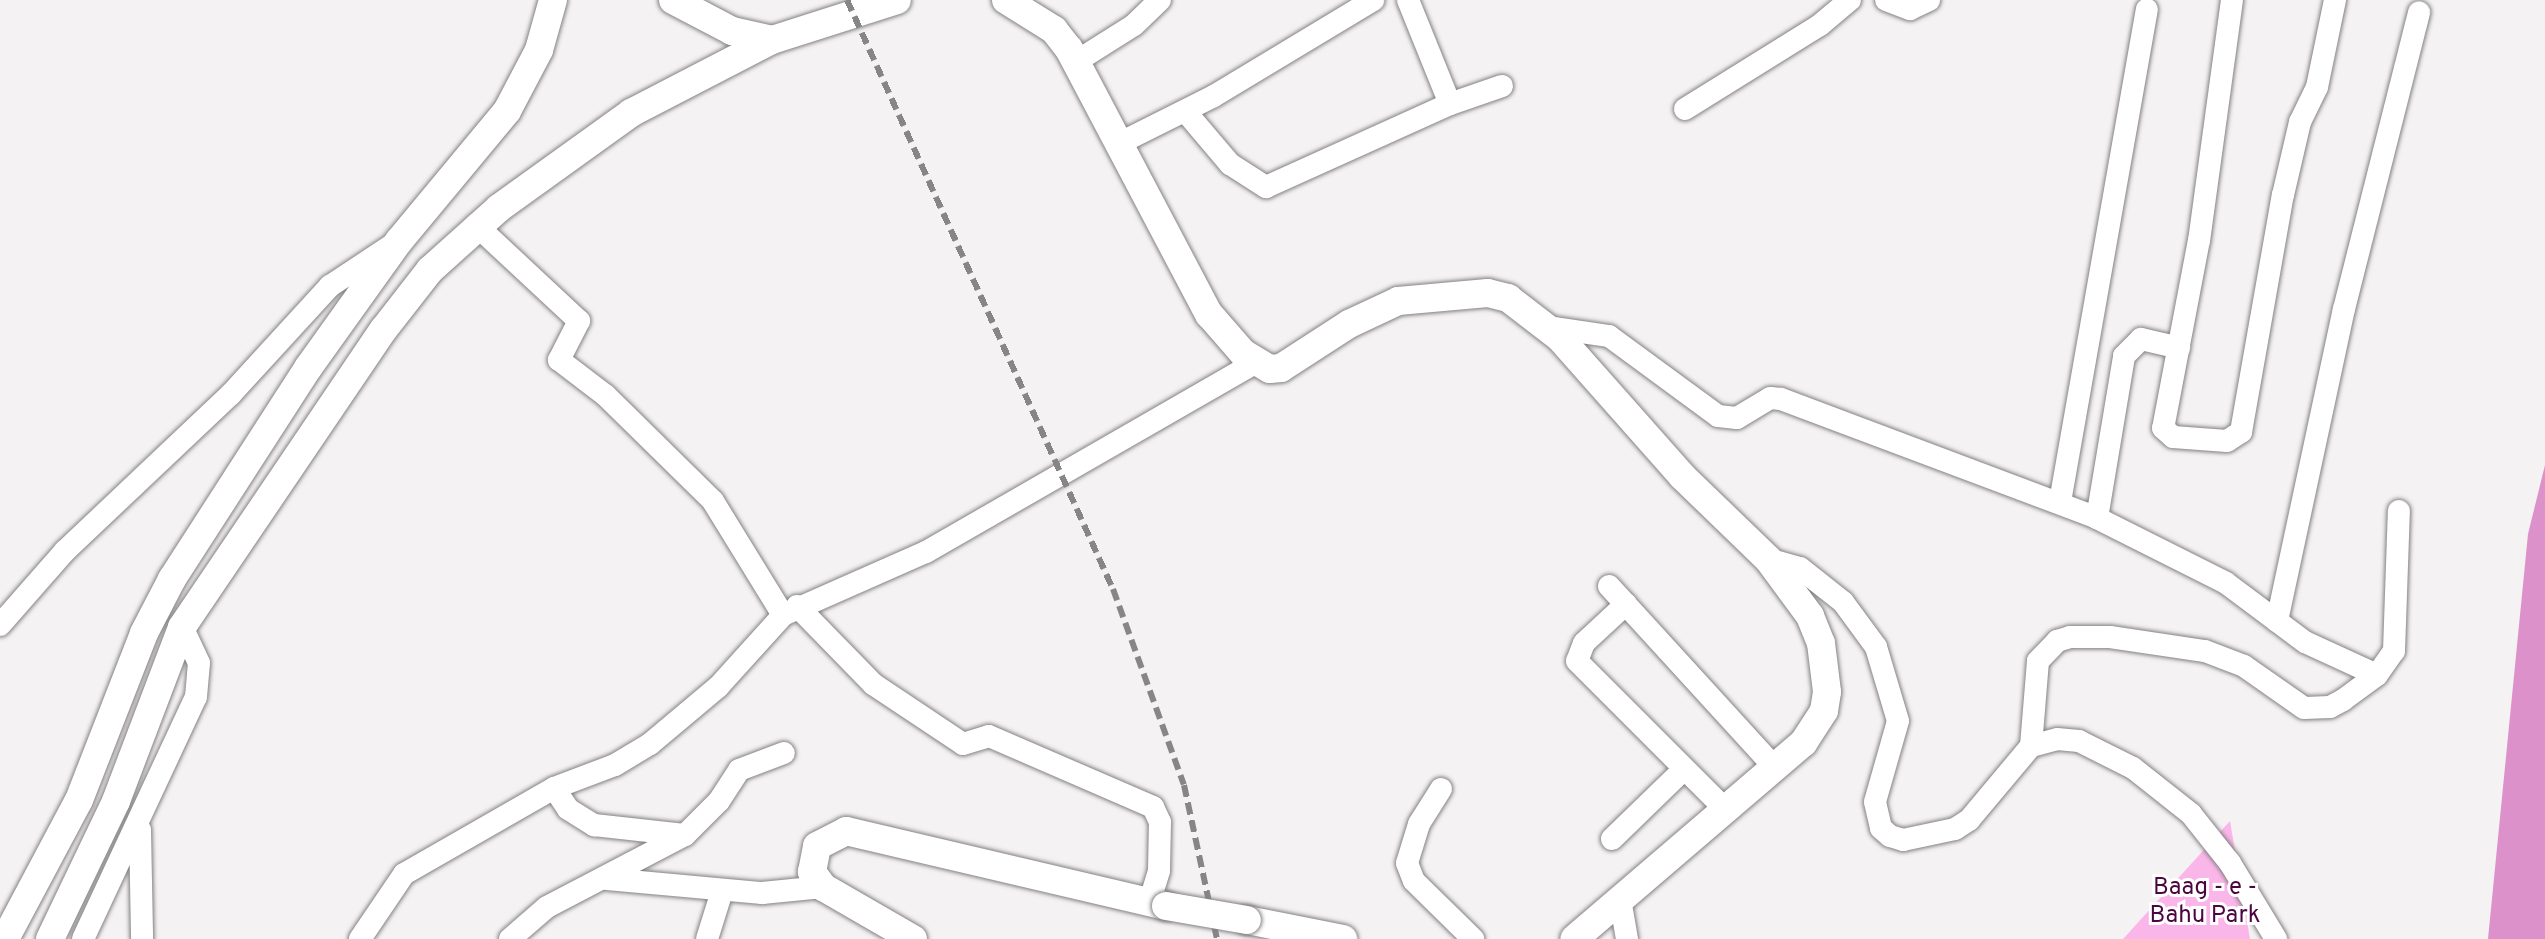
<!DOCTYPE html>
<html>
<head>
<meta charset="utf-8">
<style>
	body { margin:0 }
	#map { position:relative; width:2545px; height:939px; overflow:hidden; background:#f5f2f4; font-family:Overpass,sans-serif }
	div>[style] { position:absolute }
	.green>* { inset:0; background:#fbb6e9 }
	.water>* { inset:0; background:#dd91ca }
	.roads { filter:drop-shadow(0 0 2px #848183) drop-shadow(0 0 2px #848183) }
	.minor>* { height:22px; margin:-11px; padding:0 11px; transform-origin:11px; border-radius:11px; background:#fff }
	.major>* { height:28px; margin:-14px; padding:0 14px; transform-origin:14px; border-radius:14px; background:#fff }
	.rail>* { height:6px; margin-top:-3px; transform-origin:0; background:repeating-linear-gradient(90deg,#878687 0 12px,transparent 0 18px) }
	.bridges { filter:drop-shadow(0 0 2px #848183) drop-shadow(0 0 2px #848183) }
	.major-bridge>* { height:28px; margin:-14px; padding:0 14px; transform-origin:14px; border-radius:14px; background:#fff }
	span { translate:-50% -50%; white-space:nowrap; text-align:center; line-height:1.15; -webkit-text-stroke:6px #fff; paint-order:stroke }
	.park-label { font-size:24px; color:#4b0640 }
</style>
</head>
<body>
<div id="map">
	<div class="green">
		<i style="clip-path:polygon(2230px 821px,2250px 939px,2123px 939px)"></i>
	</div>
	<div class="water">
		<i style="clip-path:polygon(2545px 465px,2545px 939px,2488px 939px,2528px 534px)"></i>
	</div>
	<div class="roads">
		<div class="minor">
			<i style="left:1408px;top:0;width:112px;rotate:68deg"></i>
			<i style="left:1886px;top:0;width:26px;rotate:21deg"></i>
			<i style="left:1910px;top:9px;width:21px;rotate:-25deg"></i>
			<i style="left:2232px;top:0;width:242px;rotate:97.8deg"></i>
			<i style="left:2199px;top:240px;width:191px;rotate:100.8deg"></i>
			<i style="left:2163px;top:428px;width:13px;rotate:42deg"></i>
			<i style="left:2173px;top:437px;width:54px;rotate:4.2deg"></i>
			<i style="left:2227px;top:441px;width:17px;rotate:-33deg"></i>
			<i style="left:2241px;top:432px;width:241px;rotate:-80deg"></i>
			<i style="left:2283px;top:195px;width:75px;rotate:-76.9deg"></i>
			<i style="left:2300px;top:122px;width:39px;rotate:-64deg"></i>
			<i style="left:2317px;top:87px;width:89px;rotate:-78.3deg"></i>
			<i style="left:1077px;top:61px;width:67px;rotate:-32.3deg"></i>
			<i style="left:1134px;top:25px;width:36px;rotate:-44deg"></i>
			<i style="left:1685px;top:109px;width:159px;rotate:-31.9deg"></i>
			<i style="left:1820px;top:25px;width:39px;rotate:-40deg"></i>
			<i style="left:1185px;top:111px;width:70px;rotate:49.7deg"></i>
			<i style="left:1230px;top:164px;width:43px;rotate:32.6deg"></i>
			<i style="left:1266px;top:187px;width:202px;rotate:-24.3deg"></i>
			<i style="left:1450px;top:104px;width:55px;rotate:-19.1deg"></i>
			<i style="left:1118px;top:144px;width:107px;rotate:-26.6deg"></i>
			<i style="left:1214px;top:96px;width:186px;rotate:-31.1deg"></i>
			<i style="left:1547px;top:327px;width:63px;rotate:8.3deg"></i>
			<i style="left:1609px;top:336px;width:135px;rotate:36.3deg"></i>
			<i style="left:1718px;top:416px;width:19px;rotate:6deg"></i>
			<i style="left:1737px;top:418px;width:39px;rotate:-31deg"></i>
			<i style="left:1770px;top:398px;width:11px;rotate:5deg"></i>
			<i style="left:1781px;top:399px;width:338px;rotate:20.6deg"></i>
			<i style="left:2097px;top:518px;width:144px;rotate:26.7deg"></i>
			<i style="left:2226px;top:583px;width:99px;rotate:36.8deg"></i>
			<i style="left:2305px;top:642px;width:79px;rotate:24.6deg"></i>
			<i style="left:2060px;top:502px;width:500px;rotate:-80deg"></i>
			<i style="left:2097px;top:518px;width:164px;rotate:-80.5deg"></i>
			<i style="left:2124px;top:356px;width:24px;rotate:-45deg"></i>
			<i style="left:2141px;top:339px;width:39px;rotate:13deg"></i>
			<i style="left:1768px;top:559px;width:33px;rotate:16deg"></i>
			<i style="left:1800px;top:568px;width:55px;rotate:38.3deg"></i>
			<i style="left:1843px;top:602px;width:56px;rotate:53.7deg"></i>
			<i style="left:1876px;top:647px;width:77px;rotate:73.4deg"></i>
			<i style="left:1898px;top:721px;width:84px;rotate:105.9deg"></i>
			<i style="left:1875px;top:802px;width:27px;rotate:77deg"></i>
			<i style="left:1881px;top:828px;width:12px;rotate:42deg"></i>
			<i style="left:1890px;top:836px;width:14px;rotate:17deg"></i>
			<i style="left:1903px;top:840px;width:53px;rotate:-11.9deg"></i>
			<i style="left:1955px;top:829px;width:17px;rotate:-33deg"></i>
			<i style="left:1969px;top:820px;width:97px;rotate:-50deg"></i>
			<i style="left:2031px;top:746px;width:27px;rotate:-15deg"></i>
			<i style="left:2057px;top:739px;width:22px;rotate:5deg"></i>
			<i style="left:2079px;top:741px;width:60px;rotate:26.6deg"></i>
			<i style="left:2133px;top:768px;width:74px;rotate:38.4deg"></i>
			<i style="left:2191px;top:814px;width:63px;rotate:51.5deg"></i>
			<i style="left:2230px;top:863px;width:89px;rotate:58.8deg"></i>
			<i style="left:1609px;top:586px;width:248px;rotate:47.6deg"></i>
			<i style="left:1626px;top:604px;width:57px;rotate:137.1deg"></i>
			<i style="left:1584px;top:643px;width:19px;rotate:111deg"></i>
			<i style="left:1577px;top:661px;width:211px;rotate:45deg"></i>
			<i style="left:797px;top:606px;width:109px;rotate:45.7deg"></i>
			<i style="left:873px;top:684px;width:108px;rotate:33.7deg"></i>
			<i style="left:963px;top:744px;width:27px;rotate:-17deg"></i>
			<i style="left:989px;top:736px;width:179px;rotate:23.4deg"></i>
			<i style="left:1153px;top:807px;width:17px;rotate:65deg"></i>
			<i style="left:1160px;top:822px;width:49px;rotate:91.2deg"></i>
			<i style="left:1159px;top:871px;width:34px;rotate:107deg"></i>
			<i style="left:783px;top:615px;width:156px;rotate:-23.8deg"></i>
			<i style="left:926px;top:552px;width:382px;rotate:-29.9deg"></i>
			<i style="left:2277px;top:621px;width:319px;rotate:-77.9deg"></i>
			<i style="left:2344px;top:309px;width:306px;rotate:-75.8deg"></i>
			<i style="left:0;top:625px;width:98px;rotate:-48.7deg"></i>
			<i style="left:65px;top:551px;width:228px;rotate:-43.4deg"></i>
			<i style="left:231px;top:394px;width:147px;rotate:-47.5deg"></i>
			<i style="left:330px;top:286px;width:82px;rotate:-33.5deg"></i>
			<i style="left:2031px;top:746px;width:85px;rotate:-85.3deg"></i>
			<i style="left:2038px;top:661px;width:28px;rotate:-46deg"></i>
			<i style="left:2057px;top:641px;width:14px;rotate:-17deg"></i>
			<i style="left:2070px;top:637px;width:40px"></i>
			<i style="left:2110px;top:637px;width:96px;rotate:8.4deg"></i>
			<i style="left:2205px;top:651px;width:42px;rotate:21deg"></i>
			<i style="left:2244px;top:666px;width:73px;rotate:35deg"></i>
			<i style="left:2304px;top:708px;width:26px;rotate:-2deg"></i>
			<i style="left:2330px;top:707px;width:15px;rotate:-28deg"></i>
			<i style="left:2343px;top:700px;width:42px;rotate:-36.3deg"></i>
			<i style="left:2377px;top:675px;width:29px;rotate:-55deg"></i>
			<i style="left:2394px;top:651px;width:140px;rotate:-88deg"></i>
			<i style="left:554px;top:788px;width:25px;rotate:56deg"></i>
			<i style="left:568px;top:809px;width:31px;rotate:32deg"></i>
			<i style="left:594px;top:825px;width:91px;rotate:6.3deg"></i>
			<i style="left:1441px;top:789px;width:41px;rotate:122.2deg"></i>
			<i style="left:1419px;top:824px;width:41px;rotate:107.1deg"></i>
			<i style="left:1407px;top:863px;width:19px;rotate:69deg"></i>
			<i style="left:1414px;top:881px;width:83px;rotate:44.5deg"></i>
			<i style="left:140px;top:830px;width:109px;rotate:88.9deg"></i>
			<i style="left:1612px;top:839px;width:100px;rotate:-44.2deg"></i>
			<i style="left:607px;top:879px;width:156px;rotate:5.2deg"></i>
			<i style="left:762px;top:893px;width:61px;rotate:-5.6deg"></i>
			<i style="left:1620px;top:899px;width:41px;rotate:80.1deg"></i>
			<i style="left:83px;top:939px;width:267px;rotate:-65deg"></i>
			<i style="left:196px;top:697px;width:34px;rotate:-85deg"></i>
			<i style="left:199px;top:663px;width:40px;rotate:-115deg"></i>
			<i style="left:360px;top:939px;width:78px;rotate:-55.9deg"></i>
			<i style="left:404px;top:874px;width:173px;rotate:-29.8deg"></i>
			<i style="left:554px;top:788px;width:65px;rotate:-20.7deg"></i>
			<i style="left:615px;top:765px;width:41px;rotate:-31deg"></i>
			<i style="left:650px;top:744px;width:89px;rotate:-40deg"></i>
			<i style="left:718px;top:687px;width:97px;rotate:-47.9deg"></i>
			<i style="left:783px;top:615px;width:134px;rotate:-121.6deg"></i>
			<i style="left:713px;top:501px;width:151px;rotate:-135.5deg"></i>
			<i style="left:605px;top:395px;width:58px;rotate:-142.7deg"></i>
			<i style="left:559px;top:360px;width:44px;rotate:-62.9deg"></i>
			<i style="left:579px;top:321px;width:141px;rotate:-137deg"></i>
			<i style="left:510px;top:939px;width:49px;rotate:-40.9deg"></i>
			<i style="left:547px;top:907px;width:156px;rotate:-27.6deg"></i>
			<i style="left:685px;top:835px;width:48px;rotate:-45deg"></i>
			<i style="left:719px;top:801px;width:37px;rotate:-57deg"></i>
			<i style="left:739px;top:770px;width:48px;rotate:-20.7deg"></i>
			<i style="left:707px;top:939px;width:50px;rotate:-72.6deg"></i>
		</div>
		<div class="major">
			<i style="left:673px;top:0;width:67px;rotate:27.7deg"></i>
			<i style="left:732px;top:31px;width:41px;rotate:12.7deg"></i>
			<i style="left:1006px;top:0;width:57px;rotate:32deg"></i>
			<i style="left:1054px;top:30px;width:24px;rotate:52deg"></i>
			<i style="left:1069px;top:49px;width:300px;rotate:62.2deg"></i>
			<i style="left:1209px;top:314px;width:52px;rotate:48.9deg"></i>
			<i style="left:1243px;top:353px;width:31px;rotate:31deg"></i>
			<i style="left:1270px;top:369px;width:11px;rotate:-5deg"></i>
			<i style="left:1281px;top:368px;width:81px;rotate:-32.9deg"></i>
			<i style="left:1349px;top:324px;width:54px;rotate:-25.1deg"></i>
			<i style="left:1398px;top:301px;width:90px;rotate:-5.1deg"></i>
			<i style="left:1488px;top:293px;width:21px;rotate:14deg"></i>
			<i style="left:1508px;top:298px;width:66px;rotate:37.6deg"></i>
			<i style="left:1560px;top:338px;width:184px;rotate:48.5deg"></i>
			<i style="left:1682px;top:476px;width:120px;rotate:44deg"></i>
			<i style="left:1768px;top:559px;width:71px;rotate:53.6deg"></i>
			<i style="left:1810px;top:616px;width:29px;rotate:68deg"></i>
			<i style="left:1821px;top:643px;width:49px;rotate:83deg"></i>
			<i style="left:1827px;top:692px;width:19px;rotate:99deg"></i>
			<i style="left:1824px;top:711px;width:38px;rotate:123deg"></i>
			<i style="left:1803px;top:743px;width:301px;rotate:139.4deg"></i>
			<i style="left:1247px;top:920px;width:98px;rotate:11.2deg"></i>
			<i style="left:5px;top:939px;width:157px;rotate:-62deg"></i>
			<i style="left:79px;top:800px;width:179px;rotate:-68.7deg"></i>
			<i style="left:144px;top:633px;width:61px;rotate:-62.6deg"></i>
			<i style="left:172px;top:579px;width:251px;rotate:-57.2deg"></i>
			<i style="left:308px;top:368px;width:156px;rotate:-54.4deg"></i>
			<i style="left:399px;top:241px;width:169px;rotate:-50.3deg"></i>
			<i style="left:507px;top:111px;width:69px;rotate:-62.3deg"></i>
			<i style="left:539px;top:50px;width:52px;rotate:-74.4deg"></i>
			<i style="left:50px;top:939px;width:153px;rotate:-64.4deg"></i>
			<i style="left:116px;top:801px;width:186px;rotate:-69.2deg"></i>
			<i style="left:182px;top:627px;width:360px;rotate:-55.9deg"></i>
			<i style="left:384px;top:329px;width:75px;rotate:-52.1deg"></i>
			<i style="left:430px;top:270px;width:93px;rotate:-41.9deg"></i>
			<i style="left:499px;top:208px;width:163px;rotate:-35.7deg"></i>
			<i style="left:631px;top:113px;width:159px;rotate:-27.4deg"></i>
			<i style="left:772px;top:40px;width:131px;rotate:-17.7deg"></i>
			<i style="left:913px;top:939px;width:104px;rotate:-150deg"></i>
			<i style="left:823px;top:887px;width:19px;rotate:-126deg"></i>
			<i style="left:812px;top:872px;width:26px;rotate:-79deg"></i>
			<i style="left:817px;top:846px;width:33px;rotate:-27deg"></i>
			<i style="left:846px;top:831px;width:329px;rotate:13.2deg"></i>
		</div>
	</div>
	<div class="rail">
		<i style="left:847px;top:0;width:646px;rotate:65.7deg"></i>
		<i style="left:1113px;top:589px;width:208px;rotate:70.1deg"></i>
		<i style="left:1184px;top:785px;width:157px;rotate:77.9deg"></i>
	</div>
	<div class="bridges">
		<div class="major-bridge">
			<i style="left:1166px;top:906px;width:82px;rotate:9.8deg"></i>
		</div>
	</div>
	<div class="park-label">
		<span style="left:2205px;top:903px">Baag - e -<br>Bahu Park</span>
	</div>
</div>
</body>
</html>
